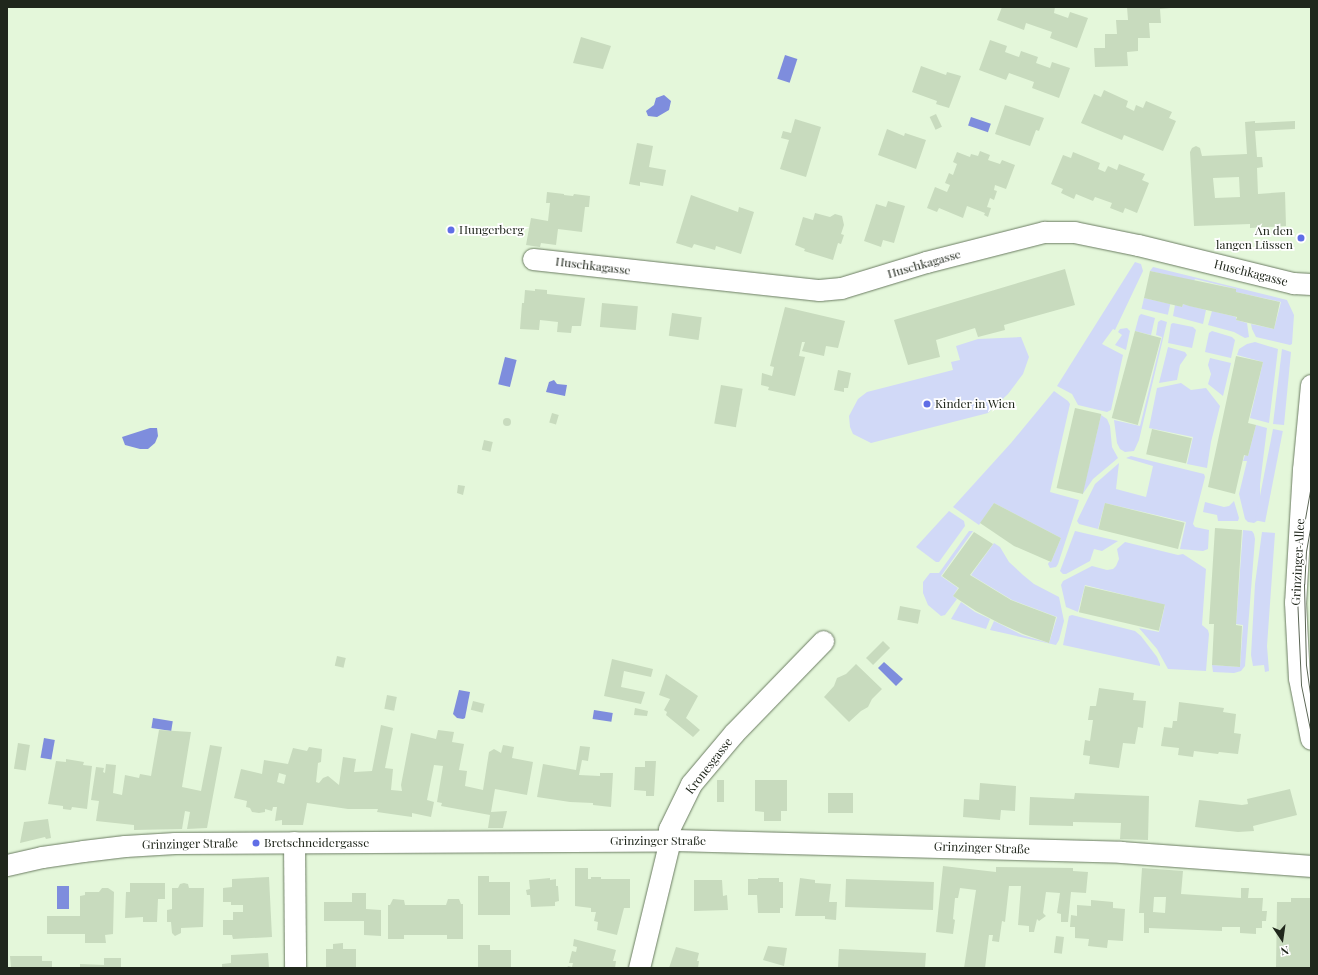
<!DOCTYPE html>
<html>
<head>
<meta charset="utf-8">
<style>
	body { margin:0 }
	#map { position:relative; width:1318px; height:975px; overflow:hidden; background:#e4f7da; font-family:"Playfair Display",serif }
	div>[style] { position:absolute }
	.green>* { inset:0; background:#d1d9f7; transform-origin:0 0 }
	.water>* { inset:0; background:#7e8ddd; transform-origin:0 0 }
	.building>* { inset:0; background:#c8dbbe; transform-origin:0 0 }
	.round { border-radius:50% }
	.roads { filter:drop-shadow(0 0 1px #6b7c62) drop-shadow(0 0 1px #6b7c62) }
	.minor>* { height:21px; margin:-10.5px; padding:0 10.5px; transform-origin:10.5px; border-radius:10.5px; background:#fff }
	.tram>* { height:1px; margin:-0.5px; padding:0 0.5px; transform-origin:0.5px; border-radius:0.5px; background:#5a6554 }
	.dots>* { width:11px; height:11px; translate:-50% -50%; box-sizing:border-box; border:2px solid #fff; border-radius:50% }
	span { translate:-50% -50%; white-space:nowrap; text-align:center; line-height:1.15; -webkit-text-stroke:3.5px #fff; paint-order:stroke }
	.poi-label { font-size:12px; color:#20271c }
	.left { translate:0 -50%; text-align:left }
	.right { translate:-100% -50%; text-align:right }
	.street-label { font-size:12px; color:#20271c }
	.frame { position:absolute; inset:0; border:8px solid #20271c; pointer-events:none }
	.north { position:absolute; left:1262px; top:919px; width:40px; height:40px; -webkit-text-stroke:3px #fff; paint-order:stroke; rotate:167deg; font-size:11px; font-weight:700; line-height:16px; text-align:center; color:#20271c }
	.north::after { content:''; display:block; margin:auto; width:14px; height:18px; background:#20271c; clip-path:polygon(50% 0,100% 100%,50% 72%,0 100%) }
</style>
</head>
<body>
<div id="map">
	<div class="green">
		<i style="clip-path:polygon(1135px 262px,1141px 264px,1143px 271px,1115px 330px,1113px 329px,1102px 344px,1123px 355px,1111px 410px,1107px 412px,1078px 405px,1072px 394px,1057px 386px)"></i>
		<i style="clip-path:polygon(1153px 267px,1287px 300px,1294px 315px,1292px 344px,1290px 345px,1256px 337px,1252px 329px,1251px 324px,1274px 329px,1281px 302px,1236px 292px,1236px 289px,1195px 279px,1194px 281px,1150px 271px)"></i>
		<i style="left:1144px;top:298px;width:27px;height:11px;rotate:13deg"></i>
		<i style="clip-path:polygon(1183px 304px,1206px 310px,1203px 324px,1173px 316px,1175px 305px,1182px 307px)"></i>
		<i style="clip-path:polygon(1212px 311px,1236px 317px,1236px 320px,1247px 323px,1249px 337px,1245px 338px,1234px 332px,1208px 325px)"></i>
		<i style="clip-path:polygon(1141px 314px,1155px 318px,1151px 335px,1135px 331px,1139px 316px)"></i>
		<i style="clip-path:polygon(1161px 320px,1167px 322px,1139px 440px,1134px 451px,1125px 452px,1120px 449px,1117px 443px,1114px 420px,1140px 426px,1162px 337px,1156px 335px,1158px 322px)"></i>
		<i style="clip-path:polygon(1173px 323px,1193px 327px,1196px 330px,1192px 348px,1168px 343px,1171px 324px)"></i>
		<i style="clip-path:polygon(1127px 328px,1130px 331px,1126px 350px,1115px 345px,1122px 335px,1118px 332px,1120px 329px)"></i>
		<i style="clip-path:polygon(1212px 331px,1232px 337px,1235px 340px,1231px 358px,1205px 352px,1209px 333px)"></i>
		<i style="clip-path:polygon(1021px 337px,1029px 357px,1023px 374px,1008px 394px,988px 413px,871px 443px,853px 434px,850px 427px,849px 416px,858px 399px,867px 392px,953px 370px,951px 362px,960px 360px,956px 346px,978px 339px)"></i>
		<i style="clip-path:polygon(1255px 342px,1278px 349px,1269px 423px,1250px 418px,1263px 362px,1237px 355px,1239px 349px,1247px 344px)"></i>
		<i style="clip-path:polygon(1168px 347px,1185px 352px,1187px 355px,1180px 365px,1177px 380px,1159px 383px)"></i>
		<i style="clip-path:polygon(1282px 349px,1291px 352px,1284px 425px,1273px 424px)"></i>
		<i style="clip-path:polygon(1210px 358px,1231px 363px,1223px 396px,1208px 384px,1211px 374px,1208px 365px)"></i>
		<i style="clip-path:polygon(1181px 383px,1191px 390px,1206px 388px,1220px 406px,1211px 442px,1207px 468px,1187px 464px,1193px 437px,1149px 428px,1157px 388px)"></i>
		<i style="clip-path:polygon(1054px 391px,1068px 401px,1070px 404px,1050px 492px,1079px 500px,1058px 564px,1056px 567px,1050px 568px,1048px 564px,1049px 562px,1051px 562px,1061px 538px,994px 503px,979px 525px,953px 507px,1011px 443px)"></i>
		<i style="clip-path:polygon(1101px 415px,1107px 419px,1110px 426px,1112px 447px,1118px 458px,1093px 479px,1082px 495px)"></i>
		<i style="clip-path:polygon(1256px 425px,1267px 428px,1260px 484px,1260px 519px,1254px 523px,1248px 522px,1245px 519px,1239px 494px,1247px 461px,1243px 461px,1245px 455px,1248px 456px)"></i>
		<i style="left:1273px;top:429px;width:10px;height:93px;rotate:11deg"></i>
		<i style="clip-path:polygon(1131px 456px,1204px 474px,1205px 477px,1193px 524px,1195px 527px,1209px 530px,1208px 549px,1203px 551px,1180px 549px,1186px 522px,1105px 503px,1098px 529px,1079px 524px,1077px 521px,1095px 484px,1119px 463px,1116px 489px,1146px 497px,1153px 466px,1126px 458px)"></i>
		<i style="clip-path:polygon(1234px 501px,1239px 518px,1238px 521px,1218px 521px,1217px 515px,1203px 512px,1205px 502px,1224px 507px,1229px 506px)"></i>
		<i style="clip-path:polygon(949px 511px,964px 521px,965px 526px,939px 562px,936px 562px,916px 547px)"></i>
		<i style="clip-path:polygon(1243px 530px,1252px 531px,1254px 534px,1255px 539px,1245px 666px,1241px 671px,1234px 673px,1213px 672px,1212px 665px,1240px 667px,1243px 625px,1236px 624px)"></i>
		<i style="clip-path:polygon(969px 531px,973px 531px,941px 576px,958px 588px,953px 596px,957px 599px,945px 615px,941px 616px,928px 605px,923px 593px,923px 582px,930px 573px,939px 573px)"></i>
		<i style="clip-path:polygon(1075px 531px,1118px 541px,1102px 551px,1094px 549px,1090px 561px,1066px 574px,1063px 574px,1060px 571px)"></i>
		<i style="clip-path:polygon(1262px 532px,1275px 533px,1267px 646px,1269px 671px,1265px 672px,1264px 665px,1253px 666px,1251px 655px,1255px 584px)"></i>
		<i style="clip-path:polygon(1125px 542px,1178px 555px,1183px 554px,1206px 569px,1202px 625px,1208px 630px,1209px 634px,1206px 671px,1168px 669px,1157px 649px,1139px 628px,1159px 632px,1165px 605px,1085px 585px,1078px 612px,1066px 607px,1061px 585px,1063px 581px,1092px 566px,1107px 570px,1113px 569px,1116px 566px,1119px 559px,1117px 549px)"></i>
		<i style="clip-path:polygon(994px 543px,1000px 547px,1009px 562px,1023px 575px,1034px 584px,1059px 597px,1064px 621px,1059px 640px,1056px 645px,990px 630px,994px 621px,1022px 635px,1049px 643px,1057px 617px,1012px 600px,971px 575px)"></i>
		<i style="clip-path:polygon(961px 602px,975px 612px,990px 619px,986px 629px,951px 619px)"></i>
		<i style="clip-path:polygon(1072px 615px,1135px 631px,1141px 636px,1157px 657px,1160px 664px,1160px 666px,1063px 645px,1069px 616px)"></i>
	</div>
	<div class="water">
		<i style="left:785px;top:55px;width:13px;height:25px;rotate:18deg"></i>
		<i style="clip-path:polygon(664px 95px,671px 101px,669px 110px,657px 117px,648px 116px,646px 111px,654px 105px,656px 98px)"></i>
		<i style="left:971px;top:117px;width:21px;height:9px;rotate:19deg"></i>
		<i style="left:505px;top:357px;width:12px;height:28px;rotate:14deg"></i>
		<i style="clip-path:polygon(554px 380px,557px 384px,567px 385px,565px 396px,546px 392px,549px 382px)"></i>
		<i style="clip-path:polygon(150px 428px,157px 428px,158px 436px,155px 443px,148px 449px,140px 449px,125px 445px,122px 437px)"></i>
		<i style="clip-path:polygon(884px 662px,903px 679px,896px 686px,878px 668px)"></i>
		<i style="clip-path:polygon(459px 690px,470px 692px,465px 718px,463px 719px,457px 718px,453px 714px)"></i>
		<i style="left:594px;top:710px;width:19px;height:9px;rotate:9deg"></i>
		<i style="left:153px;top:718px;width:20px;height:10px;rotate:9deg"></i>
		<i style="left:44px;top:738px;width:11px;height:20px;rotate:10deg"></i>
		<i style="left:57px;top:886px;width:12px;height:23px"></i>
	</div>
	<div class="building">
		<i style="clip-path:polygon(1002px 7px,1055px 7px,1054px 13px,1068px 18px,1070px 12px,1088px 18px,1077px 48px,1050px 38px,1052px 32px,1026px 23px,1024px 30px,997px 20px)"></i>
		<i style="clip-path:polygon(1127px 7px,1171px 8px,1160px 9px,1161px 23px,1149px 23px,1150px 38px,1138px 38px,1138px 51px,1127px 52px,1128px 66px,1095px 67px,1094px 48px,1105px 48px,1105px 34px,1117px 34px,1116px 20px,1128px 20px)"></i>
		<i style="clip-path:polygon(581px 37px,611px 46px,603px 69px,573px 63px)"></i>
		<i style="clip-path:polygon(990px 40px,1007px 46px,1005px 52px,1019px 57px,1021px 51px,1038px 57px,1036px 63px,1050px 68px,1052px 62px,1070px 68px,1059px 98px,1032px 88px,1034px 82px,1009px 73px,1006px 80px,979px 70px)"></i>
		<i style="clip-path:polygon(921px 66px,946px 75px,947px 72px,961px 76px,949px 108px,936px 104px,937px 101px,912px 92px)"></i>
		<i style="clip-path:polygon(1104px 90px,1128px 101px,1126px 107px,1134px 111px,1136px 105px,1143px 108px,1146px 101px,1172px 112px,1169px 118px,1176px 121px,1163px 151px,1124px 135px,1122px 140px,1081px 123px,1094px 94px,1101px 97px)"></i>
		<i style="clip-path:polygon(1005px 105px,1044px 118px,1039px 131px,1036px 130px,1030px 146px,995px 134px)"></i>
		<i style="left:936px;top:114px;width:14px;height:7px;rotate:65deg"></i>
		<i style="clip-path:polygon(795px 119px,821px 127px,806px 177px,780px 169px,789px 140px,781px 138px,783px 131px,791px 133px)"></i>
		<i style="clip-path:polygon(evenodd,1255px 121px,1255px 123px,1295px 121px,1295px 129px,1255px 131px,1257px 157px,1262px 157px,1263px 167px,1257px 168px,1258px 194px,1285px 192px,1286px 226px,1250px 228px,1250px 224px,1194px 226px,1190px 152px,1192px 148px,1196px 146px,1200px 148px,1202px 156px,1247px 154px,1245px 122px,1255px 121px,1239px 177px,1240px 197px,1215px 198px,1213px 178px,1239px 177px)"></i>
		<i style="clip-path:polygon(887px 129px,904px 136px,905px 133px,926px 140px,916px 169px,878px 155px)"></i>
		<i style="clip-path:polygon(637px 143px,653px 146px,649px 167px,666px 170px,663px 186px,640px 182px,640px 186px,629px 184px)"></i>
		<i style="clip-path:polygon(980px 151px,990px 155px,988px 160px,1000px 164px,1002px 160px,1015px 165px,1006px 189px,995px 185px,994px 190px,997px 191px,994px 200px,990px 198px,987px 207px,991px 208px,988px 217px,984px 215px,985px 213px,967px 206px,963px 218px,939px 208px,937px 212px,927px 208px,935px 187px,947px 192px,950px 185px,945px 183px,949px 173px,953px 175px,957px 164px,953px 162px,957px 152px,970px 157px,971px 154px,978px 156px)"></i>
		<i style="clip-path:polygon(1073px 152px,1100px 163px,1098px 169px,1105px 172px,1108px 166px,1117px 170px,1119px 164px,1145px 174px,1142px 180px,1149px 183px,1137px 213px,1125px 208px,1123px 213px,1110px 208px,1112px 203px,1095px 197px,1093px 201px,1076px 194px,1074px 199px,1061px 193px,1063px 189px,1051px 184px,1063px 155px,1071px 158px)"></i>
		<i style="clip-path:polygon(547px 192px,564px 194px,564px 195px,573px 196px,574px 194px,590px 196px,589px 207px,585px 207px,582px 232px,558px 229px,556px 245px,541px 243px,540px 247px,526px 245px,531px 218px,548px 221px,550px 203px,546px 203px)"></i>
		<i style="clip-path:polygon(691px 195px,738px 212px,739px 207px,754px 212px,741px 254px,716px 246px,715px 250px,694px 244px,692px 248px,676px 243px)"></i>
		<i style="clip-path:polygon(888px 201px,905px 206px,894px 243px,883px 240px,881px 247px,864px 241px,876px 204px,886px 207px)"></i>
		<i style="clip-path:polygon(815px 213px,830px 217px,835px 214px,842px 216px,844px 225px,841px 234px,844px 235px,841px 244px,838px 243px,833px 260px,804px 251px,805px 249px,795px 245px,803px 217px,813px 220px)"></i>
		<i style="clip-path:polygon(1065px 269px,1075px 305px,1004px 325px,1005px 330px,978px 337px,975px 328px,936px 340px,940px 357px,908px 365px,894px 320px)"></i>
		<i style="clip-path:polygon(1150px 271px,1236px 289px,1236px 292px,1280px 302px,1274px 329px,1236px 320px,1237px 317px,1189px 306px,1183px 304px,1182px 307px,1144px 298px)"></i>
		<i style="clip-path:polygon(535px 289px,547px 290px,547px 294px,585px 298px,581px 326px,572px 326px,571px 333px,557px 332px,558px 322px,540px 320px,539px 330px,520px 329px,522px 303px,524px 303px,525px 290px,535px 291px)"></i>
		<i style="left:602px;top:303px;width:36px;height:24px;rotate:5deg"></i>
		<i style="clip-path:polygon(785px 307px,845px 321px,838px 348px,826px 346px,824px 356px,802px 351px,805px 342px,802px 342px,799px 356px,805px 357px,795px 396px,768px 390px,769px 387px,761px 385px,762px 373px,772px 376px,774px 367px,770px 366px)"></i>
		<i style="left:672px;top:313px;width:30px;height:23px;rotate:8deg"></i>
		<i style="left:1135px;top:331px;width:27px;height:90px;rotate:15deg"></i>
		<i style="clip-path:polygon(1236px 356px,1263px 362px,1248px 423px,1256px 425px,1248px 456px,1244px 455px,1235px 494px,1208px 487px)"></i>
		<i style="clip-path:polygon(838px 370px,851px 373px,848px 388px,844px 388px,844px 392px,834px 390px)"></i>
		<i style="left:721px;top:385px;width:22px;height:39px;rotate:10deg"></i>
		<i style="left:1075px;top:408px;width:27px;height:82px;rotate:13deg"></i>
		<i style="left:552px;top:413px;width:7px;height:10px;rotate:16deg"></i>
		<i class="round" style="left:503px;top:418px;width:8px;height:8px"></i>
		<i style="left:1152px;top:429px;width:41px;height:26px;rotate:13deg"></i>
		<i style="left:484px;top:440px;width:9px;height:10px;rotate:13deg"></i>
		<i style="clip-path:polygon(458px 485px,465px 486px,463px 495px,457px 493px)"></i>
		<i style="clip-path:polygon(994px 503px,1061px 538px,1051px 562px,1014px 546px,980px 523px)"></i>
		<i style="left:1105px;top:503px;width:82px;height:27px;rotate:14deg"></i>
		<i style="clip-path:polygon(1215px 528px,1242px 530px,1236px 625px,1242px 626px,1240px 667px,1212px 665px,1214px 624px,1209px 624px)"></i>
		<i style="clip-path:polygon(974px 532px,993px 544px,970px 575px,1011px 600px,1056px 617px,1049px 643px,1023px 634px,999px 623px,976px 611px,953px 596px,959px 588px,942px 576px)"></i>
		<i style="left:1085px;top:586px;width:82px;height:27px;rotate:13deg"></i>
		<i style="left:900px;top:606px;width:21px;height:14px;rotate:11deg"></i>
		<i style="left:883px;top:641px;width:10px;height:24px;rotate:45deg"></i>
		<i style="left:337px;top:656px;width:9px;height:10px;rotate:13deg"></i>
		<i style="clip-path:polygon(612px 659px,653px 669px,651px 677px,624px 671px,621px 687px,645px 692px,641px 704px,604px 696px)"></i>
		<i style="clip-path:polygon(856px 664px,882px 689px,872px 699px,868px 707px,861px 711px,849px 722px,824px 697px,834px 686px,837px 678px,846px 674px)"></i>
		<i style="clip-path:polygon(666px 674px,698px 696px,686px 718px,700px 730px,693px 737px,666px 715px,667px 712px,664px 710px,670px 699px,659px 695px)"></i>
		<i style="clip-path:polygon(1099px 688px,1134px 693px,1133px 700px,1146px 701px,1143px 728px,1138px 727px,1135px 744px,1123px 743px,1119px 768px,1089px 764px,1090px 756px,1083px 755px,1085px 740px,1090px 741px,1093px 720px,1088px 720px,1090px 706px,1096px 706px)"></i>
		<i style="left:387px;top:695px;width:10px;height:14px;rotate:11deg"></i>
		<i style="left:473px;top:701px;width:12px;height:9px;rotate:14deg"></i>
		<i style="clip-path:polygon(1179px 702px,1224px 708px,1223px 712px,1236px 714px,1234px 733px,1241px 734px,1238px 754px,1219px 752px,1218px 754px,1194px 751px,1193px 757px,1178px 755px,1179px 748px,1161px 746px,1164px 727px,1172px 728px,1173px 721px,1177px 721px)"></i>
		<i style="clip-path:polygon(635px 708px,648px 711px,647px 716px,634px 715px)"></i>
		<i style="clip-path:polygon(evenodd,381px 725px,393px 728px,385px 768px,393px 769px,391px 790px,402px 791px,401px 785px,411px 733px,436px 739px,438px 730px,454px 732px,452px 742px,464px 744px,459px 770px,467px 771px,465px 786px,483px 790px,489px 752px,494px 749px,501px 753px,503px 745px,514px 747px,512px 758px,533px 762px,527px 795px,495px 789px,491px 812px,507px 811px,503px 828px,488px 828px,490px 815px,441px 806px,442px 803px,437px 802px,443px 766px,434px 765px,427px 800px,434px 802px,431px 817px,412px 813px,412px 817px,377px 812px,378px 809px,348px 809px,307px 803px,303px 825px,282px 825px,282px 820px,275px 821px,277px 807px,273px 807px,272px 811px,265px 809px,265px 812px,259px 813px,252px 812px,250px 808px,246px 807px,247px 801px,234px 798px,241px 769px,262px 774px,264px 760px,288px 764px,293px 748px,307px 751px,309px 747px,322px 749px,321px 762px,318px 763px,316px 782px,319px 783px,323px 778px,328px 776px,339px 785px,343px 757px,356px 759px,354px 772px,372px 771px,381px 725px,279px 773px,286px 775px,284px 784px,277px 782px,279px 773px)"></i>
		<i style="clip-path:polygon(159px 730px,191px 732px,182px 787px,201px 791px,210px 745px,222px 747px,207px 828px,187px 829px,190px 812px,185px 811px,182px 829px,134px 830px,134px 825px,96px 821px,99px 801px,91px 800px,96px 767px,104px 768px,103px 772px,105px 773px,106px 764px,116px 765px,113px 793px,122px 795px,125px 775px,139px 778px,140px 774px,151px 776px)"></i>
		<i style="left:18px;top:743px;width:12px;height:26px;rotate:9deg"></i>
		<i style="clip-path:polygon(580px 746px,590px 747px,588px 761px,582px 760px,579px 775px,600px 776px,600px 773px,613px 773px,611px 807px,593px 805px,593px 803px,570px 802px,537px 797px,543px 764px,576px 770px)"></i>
		<i style="clip-path:polygon(66px 759px,84px 762px,83px 765px,92px 766px,87px 809px,72px 807px,71px 810px,63px 809px,63px 806px,48px 804px,56px 761px,66px 762px)"></i>
		<i style="clip-path:polygon(645px 761px,656px 761px,654px 796px,646px 796px,646px 791px,634px 790px,635px 767px,645px 767px)"></i>
		<i style="left:717px;top:780px;width:7px;height:22px"></i>
		<i style="clip-path:polygon(755px 780px,787px 780px,787px 811px,781px 811px,781px 821px,764px 821px,764px 812px,755px 811px)"></i>
		<i style="clip-path:polygon(980px 783px,1016px 786px,1015px 811px,1001px 810px,1000px 820px,963px 817px,964px 799px,979px 800px)"></i>
		<i style="clip-path:polygon(1290px 789px,1297px 815px,1253px 826px,1254px 831px,1238px 832px,1195px 827px,1199px 800px,1242px 805px,1248px 804px,1247px 799px)"></i>
		<i style="left:828px;top:793px;width:25px;height:20px"></i>
		<i style="clip-path:polygon(1075px 793px,1149px 796px,1148px 840px,1120px 839px,1121px 823px,1073px 822px,1073px 826px,1029px 825px,1030px 797px,1074px 799px)"></i>
		<i style="clip-path:polygon(48px 819px,51px 838px,46px 839px,45px 837px,20px 843px,24px 822px)"></i>
		<i style="clip-path:polygon(943px 866px,996px 872px,996px 867px,1073px 868px,1073px 871px,1088px 872px,1086px 893px,1071px 892px,1068px 922px,1061px 922px,1061px 914px,1057px 913px,1060px 893px,1046px 892px,1043px 913px,1046px 916px,1039px 921px,1037px 919px,1034px 932px,1029px 932px,1029px 926px,1018px 925px,1021px 886px,1009px 886px,1005px 922px,1002px 921px,999px 942px,992px 941px,993px 935px,989px 935px,985px 968px,964px 968px,976px 890px,960px 888px,958px 898px,955px 898px,953px 919px,955px 920px,953px 934px,936px 932px)"></i>
		<i style="clip-path:polygon(575px 868px,588px 868px,588px 879px,591px 879px,591px 877px,601px 877px,601px 879px,630px 879px,630px 908px,624px 908px,617px 935px,597px 930px,598px 922px,594px 921px,596px 912px,591px 912px,591px 908px,575px 906px)"></i>
		<i style="clip-path:polygon(evenodd,1142px 868px,1183px 871px,1181px 894px,1241px 898px,1241px 888px,1249px 888px,1248px 898px,1263px 898px,1262px 911px,1267px 911px,1266px 921px,1262px 921px,1262px 928px,1256px 928px,1256px 934px,1240px 933px,1240px 927px,1222px 927px,1222px 931px,1149px 928px,1149px 933px,1144px 933px,1144px 913px,1139px 913px,1142px 868px,1154px 897px,1166px 897px,1165px 913px,1153px 912px,1154px 897px)"></i>
		<i style="clip-path:polygon(478px 876px,489px 876px,489px 882px,510px 882px,510px 915px,478px 915px)"></i>
		<i style="clip-path:polygon(269px 877px,272px 937px,233px 939px,232px 935px,223px 935px,223px 920px,233px 920px,233px 912px,243px 912px,243px 905px,231px 905px,231px 902px,223px 902px,223px 888px,232px 887px,232px 879px)"></i>
		<i style="clip-path:polygon(550px 878px,550px 880px,556px 879px,556px 886px,558px 886px,559px 901px,555px 902px,555px 906px,531px 907px,530px 895px,527px 895px,526px 890px,530px 889px,529px 880px)"></i>
		<i style="clip-path:polygon(758px 878px,779px 878px,779px 882px,783px 882px,783px 908px,780px 908px,780px 913px,758px 913px,757px 895px,748px 895px,748px 879px,758px 879px)"></i>
		<i style="clip-path:polygon(800px 878px,815px 880px,815px 883px,831px 884px,829px 902px,837px 902px,836px 920px,825px 919px,825px 916px,795px 916px)"></i>
		<i style="left:846px;top:879px;width:88px;height:28px;rotate:2deg"></i>
		<i style="clip-path:polygon(694px 880px,722px 880px,723px 896px,727px 895px,728px 910px,694px 911px)"></i>
		<i style="clip-path:polygon(130px 883px,165px 883px,165px 899px,158px 899px,157px 922px,143px 922px,143px 917px,125px 918px,126px 892px,130px 892px)"></i>
		<i style="clip-path:polygon(184px 883px,188px 884px,189px 888px,204px 888px,203px 927px,181px 928px,181px 933px,175px 936px,172px 933px,171px 922px,167px 922px,167px 910px,172px 909px,172px 888px,178px 888px,180px 884px)"></i>
		<i style="clip-path:polygon(102px 888px,108px 888px,114px 892px,113px 934px,105px 935px,106px 943px,85px 943px,85px 934px,47px 934px,47px 916px,80px 916px,80px 896px,85px 895px,85px 892px,99px 892px)"></i>
		<i style="clip-path:polygon(352px 893px,366px 893px,366px 909px,381px 910px,381px 936px,364px 935px,364px 921px,324px 921px,324px 902px,352px 902px)"></i>
		<i style="clip-path:polygon(1291px 898px,1311px 898px,1311px 968px,1276px 968px,1277px 902px,1291px 902px)"></i>
		<i style="clip-path:polygon(393px 899px,404px 900px,405px 905px,446px 905px,448px 899px,459px 899px,461px 904px,463px 904px,463px 939px,447px 939px,447px 935px,404px 935px,404px 939px,388px 939px,388px 905px,390px 905px)"></i>
		<i style="clip-path:polygon(1091px 900px,1113px 902px,1113px 908px,1125px 909px,1123px 941px,1108px 940px,1107px 948px,1088px 946px,1089px 939px,1075px 938px,1075px 927px,1070px 927px,1071px 915px,1077px 916px,1077px 905px,1091px 906px)"></i>
		<i style="left:1056px;top:936px;width:8px;height:17px;rotate:7deg"></i>
		<i style="clip-path:polygon(574px 939px,616px 950px,613px 961px,616px 961px,615px 968px,567px 968px,568px 966px,572px 967px,573px 963px,569px 963px,572px 951px,576px 952px,577px 947px,573px 946px)"></i>
		<i style="clip-path:polygon(343px 943px,343px 949px,356px 949px,356px 968px,326px 968px,326px 949px,333px 949px,333px 944px)"></i>
		<i style="clip-path:polygon(478px 945px,490px 945px,490px 950px,511px 950px,511px 968px,478px 968px)"></i>
		<i style="clip-path:polygon(768px 946px,787px 948px,784px 966px,763px 960px)"></i>
		<i style="clip-path:polygon(676px 947px,699px 953px,697px 961px,699px 961px,698px 968px,669px 968px)"></i>
		<i style="clip-path:polygon(839px 949px,926px 953px,925px 968px,838px 968px)"></i>
		<i style="clip-path:polygon(268px 953px,269px 968px,222px 968px,222px 964px,231px 963px,231px 955px)"></i>
		<i style="clip-path:polygon(10px 956px,42px 956px,42px 961px,52px 961px,52px 968px,11px 968px)"></i>
		<i style="clip-path:polygon(104px 958px,121px 958px,121px 968px,80px 968px,80px 964px,104px 965px)"></i>
	</div>
	<div class="roads">
		<div class="minor">
			<i style="left:533px;top:259px;width:288px;rotate:6.2deg"></i>
			<i style="left:819px;top:290px;width:22px;rotate:-5deg"></i>
			<i style="left:841px;top:288px;width:89px;rotate:-17deg"></i>
			<i style="left:926px;top:262px;width:122px;rotate:-14.3deg"></i>
			<i style="left:1044px;top:232px;width:30px"></i>
			<i style="left:1074px;top:232px;width:65px;rotate:11.5deg"></i>
			<i style="left:1138px;top:245px;width:160px;rotate:13.8deg"></i>
			<i style="left:1293px;top:283px;width:18px;rotate:3deg"></i>
			<i style="left:1311px;top:385px;width:84px;rotate:95.4deg"></i>
			<i style="left:1303px;top:469px;width:133px;rotate:93.4deg"></i>
			<i style="left:1295px;top:602px;width:76px;rotate:87deg"></i>
			<i style="left:1299px;top:678px;width:62px;rotate:78.9deg"></i>
			<i style="left:294px;top:842px;width:126px;rotate:89.5deg"></i>
			<i style="left:7px;top:865px;width:36px;rotate:-13deg"></i>
			<i style="left:42px;top:857px;width:41px;rotate:-8.3deg"></i>
			<i style="left:83px;top:851px;width:42px;rotate:-6.8deg"></i>
			<i style="left:125px;top:846px;width:50px;rotate:-3.4deg"></i>
			<i style="left:175px;top:843px;width:495px;rotate:-0.3deg"></i>
			<i style="left:670px;top:840px;width:451px;rotate:1.5deg"></i>
			<i style="left:1121px;top:852px;width:191px;rotate:4.2deg"></i>
			<i style="left:639px;top:968px;width:132px;rotate:-76.4deg"></i>
			<i style="left:670px;top:840px;width:11px;rotate:-95deg"></i>
			<i style="left:669px;top:829px;width:50px;rotate:-63.9deg"></i>
			<i style="left:691px;top:784px;width:67px;rotate:-49.9deg"></i>
			<i style="left:734px;top:733px;width:128px;rotate:-45.9deg"></i>
		</div>
	</div>
	<div class="tram">
		<i style="left:1311px;top:485px;width:63px;rotate:100.1deg"></i>
		<i style="left:1300px;top:547px;width:49px;rotate:93.5deg"></i>
		<i style="left:1297px;top:596px;width:89px;rotate:87.4deg"></i>
		<i style="left:1301px;top:685px;width:50px;rotate:78.5deg"></i>
		<i style="left:1311px;top:523px;width:28px;rotate:100deg"></i>
		<i style="left:1306px;top:551px;width:33px;rotate:93deg"></i>
		<i style="left:1304px;top:584px;width:81px;rotate:88.6deg"></i>
		<i style="left:1306px;top:665px;width:34px;rotate:82deg"></i>
	</div>
	<div class="dots">
		<i style="left:451px;top:230px;background:#606ee6"></i>
		<i style="left:1301px;top:238px;background:#606ee6"></i>
		<i style="left:927px;top:404px;background:#606ee6"></i>
		<i style="left:256px;top:843px;background:#606ee6"></i>
	</div>
	<div class="poi-label">
		<span class="left" style="left:459px;top:230px">Hungerberg</span>
		<span class="right" style="left:1293px;top:238px">An den<br>langen Lüssen</span>
		<span class="left" style="left:935px;top:404px">Kinder in Wien</span>
		<span class="left" style="left:264px;top:843px">Bretschneidergasse</span>
	</div>
	<div class="street-label">
		<span style="left:924px;top:264px;rotate:-16deg">Huschkagasse</span>
		<span style="left:593px;top:266px;rotate:7deg">Huschkagasse</span>
		<span style="left:1251px;top:273px;rotate:14deg">Huschkagasse</span>
		<span style="left:1298px;top:562px;rotate:-87deg">Grinzinger Allee</span>
		<span style="left:709px;top:766px;rotate:-52deg">Kronesgasse</span>
		<span style="left:658px;top:841px">Grinzinger Straße</span>
		<span style="left:190px;top:844px;rotate:-1deg">Grinzinger Straße</span>
		<span style="left:982px;top:848px;rotate:2deg">Grinzinger Straße</span>
	</div>
	<div class="frame"></div>
	<div class="north">N</div>
</div>
</body>
</html>
